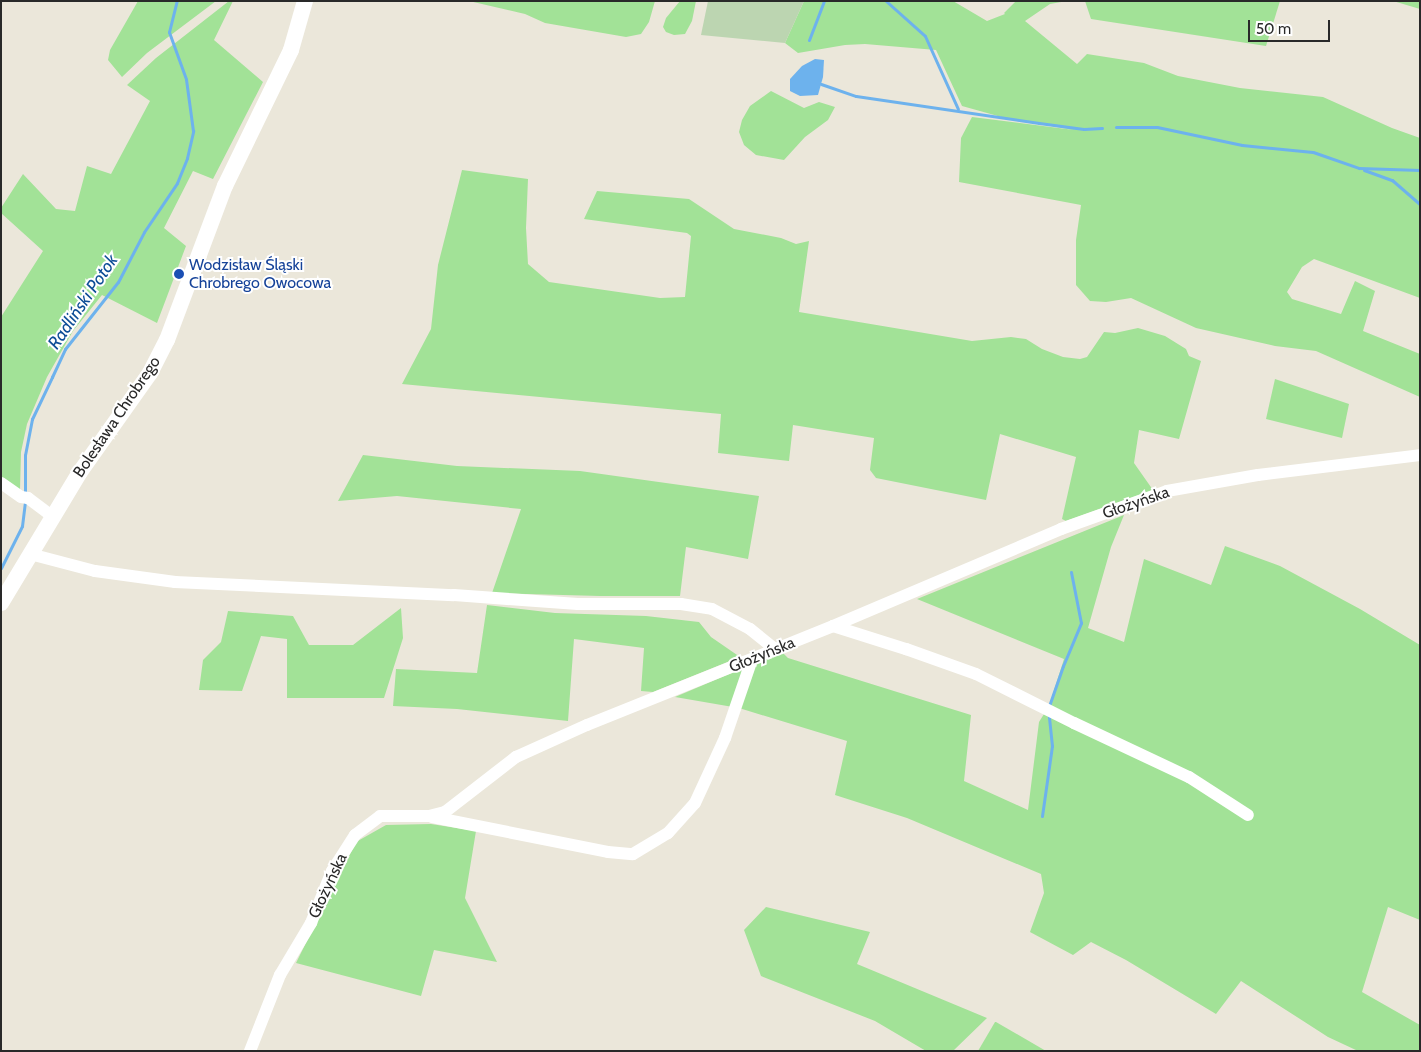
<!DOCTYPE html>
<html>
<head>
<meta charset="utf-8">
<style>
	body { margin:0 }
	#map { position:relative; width:1421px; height:1052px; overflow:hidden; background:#ebe7da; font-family:Cabin,sans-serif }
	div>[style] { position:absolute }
	.green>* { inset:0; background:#a2e297 }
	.cemetery>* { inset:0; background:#bcd5b1 }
	.water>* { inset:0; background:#6db2ed }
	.stream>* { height:3px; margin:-1.5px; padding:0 1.5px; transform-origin:1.5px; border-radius:1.5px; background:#6db2ed }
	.street>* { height:12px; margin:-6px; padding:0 6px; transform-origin:6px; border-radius:6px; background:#fff }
	.secondary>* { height:16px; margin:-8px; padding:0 8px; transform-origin:8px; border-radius:8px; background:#fff }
	.dots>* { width:14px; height:14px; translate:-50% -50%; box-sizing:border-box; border:2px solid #fff; border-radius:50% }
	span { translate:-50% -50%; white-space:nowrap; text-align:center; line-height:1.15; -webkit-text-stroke:4px #fff; paint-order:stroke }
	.transit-label { font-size:16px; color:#164399 }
	.left { translate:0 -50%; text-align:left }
	.street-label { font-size:16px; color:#292929 }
	.water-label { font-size:18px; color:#0e4e97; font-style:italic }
	.frame { position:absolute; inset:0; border:2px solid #292929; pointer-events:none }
	.scale { position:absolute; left:1248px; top:20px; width:82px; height:22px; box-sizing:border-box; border:2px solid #292929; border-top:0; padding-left:6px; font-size:15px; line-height:18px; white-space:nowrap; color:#292929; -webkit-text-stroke:4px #fff; paint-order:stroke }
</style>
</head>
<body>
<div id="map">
	<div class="green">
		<i style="clip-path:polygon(138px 1px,216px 1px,147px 53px,122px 77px,108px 60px,110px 50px)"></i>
		<i style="clip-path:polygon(229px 1px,233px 1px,214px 40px,263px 82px,213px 179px,193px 171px,164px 228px,186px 246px,157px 323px,102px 295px,73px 331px,47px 377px,27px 424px,21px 452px,20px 490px,1px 478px,1px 317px,43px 251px,1px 213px,1px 208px,23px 174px,56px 209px,75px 211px,87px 166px,111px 174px,150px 101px,127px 85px,156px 58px)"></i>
		<i style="clip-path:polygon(469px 1px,655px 1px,649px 22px,641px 34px,626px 37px,545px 23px,525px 14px)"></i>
		<i style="clip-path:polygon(680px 1px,696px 1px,692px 21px,685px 34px,674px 35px,666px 32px,663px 27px,666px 18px)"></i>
		<i style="clip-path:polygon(804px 1px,953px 1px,987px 21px,1005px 14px,1004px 13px,1016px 1px,1067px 1px,1050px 4px,1025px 21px,1077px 64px,1087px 54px,1144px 63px,1178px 76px,1240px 88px,1323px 97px,1392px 128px,1420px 138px,1420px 298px,1314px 259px,1302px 267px,1287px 292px,1292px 299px,1341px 314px,1355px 281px,1375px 291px,1363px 331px,1420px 354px,1420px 397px,1316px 351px,1275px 346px,1196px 328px,1131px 298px,1106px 302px,1090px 301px,1076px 285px,1076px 240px,1081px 205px,959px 182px,961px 138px,972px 117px,1074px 130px,1005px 118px,962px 106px,936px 50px,865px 44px,845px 45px,798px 53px,785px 43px)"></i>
		<i style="clip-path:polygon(1085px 1px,1280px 1px,1266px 46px,1091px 19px)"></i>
		<i style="clip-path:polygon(1393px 1px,1420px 1px,1420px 9px)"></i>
		<i style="clip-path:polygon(771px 91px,804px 108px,819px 102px,835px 107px,828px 120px,805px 137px,784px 160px,756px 155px,744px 145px,739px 132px,742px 120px,750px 106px)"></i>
		<i style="clip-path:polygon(462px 170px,528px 179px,526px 228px,528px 264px,549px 282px,660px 298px,685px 297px,691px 236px,687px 233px,584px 219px,597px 191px,689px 199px,734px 229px,781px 238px,796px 244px,809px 241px,799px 312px,972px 341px,1011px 337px,1026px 339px,1042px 349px,1063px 357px,1080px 359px,1087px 357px,1104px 332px,1115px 333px,1138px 328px,1165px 336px,1186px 349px,1189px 356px,1201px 361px,1179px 439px,1139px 430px,1134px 463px,1153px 490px,1066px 521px,1062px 519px,1076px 457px,1000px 434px,986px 500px,876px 478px,870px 470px,874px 438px,793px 425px,789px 461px,718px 453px,721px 414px,402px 384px,431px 329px,438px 265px)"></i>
		<i style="clip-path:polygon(1275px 379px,1349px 404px,1342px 438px,1266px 419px)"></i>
		<i style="clip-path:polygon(363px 455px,457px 466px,580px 471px,759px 496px,748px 559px,686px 547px,680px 596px,600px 596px,492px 593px,521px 509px,397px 496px,338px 501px)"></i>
		<i style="clip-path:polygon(1124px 515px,1111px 547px,1088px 628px,1124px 642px,1144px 559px,1211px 585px,1225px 546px,1280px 566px,1360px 609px,1420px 645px,1420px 920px,1388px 907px,1362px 992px,1420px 1025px,1420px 1051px,1358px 1051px,1328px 1037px,1241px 981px,1216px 1014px,1126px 960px,1091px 942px,1073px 955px,1030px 932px,1044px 893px,1041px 874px,907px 818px,835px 795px,847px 741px,739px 708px,756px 663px,782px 652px,788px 658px,971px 715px,964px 781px,1028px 810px,1039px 722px,1049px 706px,1064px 659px,917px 599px)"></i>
		<i style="clip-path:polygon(487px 605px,555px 613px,646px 616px,699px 622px,711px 637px,740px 657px,653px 692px,641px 691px,644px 648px,574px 639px,568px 721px,457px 709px,393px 706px,396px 669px,477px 673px)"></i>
		<i style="clip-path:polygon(401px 608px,403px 638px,384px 698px,287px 698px,287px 639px,261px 636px,242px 691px,199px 690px,203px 660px,221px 642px,228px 611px,293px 616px,309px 645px,353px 645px)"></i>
		<i style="clip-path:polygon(741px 669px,743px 676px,733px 707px,675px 697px)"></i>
		<i style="clip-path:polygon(431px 824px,476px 831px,465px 898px,497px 962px,434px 950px,421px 996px,296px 963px,356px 842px,386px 825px)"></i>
		<i style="clip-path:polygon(766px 907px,870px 932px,857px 964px,987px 1018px,953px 1051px,926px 1051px,875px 1021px,761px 976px,744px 930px)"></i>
		<i style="clip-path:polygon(995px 1022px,996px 1022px,1046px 1051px,978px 1051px)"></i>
	</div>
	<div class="cemetery">
		<i style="clip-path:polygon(708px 1px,804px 1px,785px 43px,701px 35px)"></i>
	</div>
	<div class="water">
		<i style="clip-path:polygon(815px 59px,824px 60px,823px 77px,818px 95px,800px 96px,790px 91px,790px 79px,802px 66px)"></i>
	</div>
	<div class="stream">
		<i style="left:886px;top:1px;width:52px;rotate:41.9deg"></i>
		<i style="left:925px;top:36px;width:80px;rotate:65.7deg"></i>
		<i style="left:809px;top:40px;width:42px;rotate:-69deg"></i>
		<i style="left:821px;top:84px;width:37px;rotate:19deg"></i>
		<i style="left:856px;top:96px;width:185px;rotate:8.4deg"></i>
		<i style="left:1039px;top:123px;width:45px;rotate:7.6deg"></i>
		<i style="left:1084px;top:129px;width:18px;rotate:-3deg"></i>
		<i style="left:1116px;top:127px;width:41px"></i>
		<i style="left:1157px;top:127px;width:87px;rotate:12deg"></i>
		<i style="left:1242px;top:145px;width:71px;rotate:5.6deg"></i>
		<i style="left:1313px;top:152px;width:49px;rotate:19.2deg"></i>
		<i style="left:1359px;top:168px;width:61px;rotate:1.9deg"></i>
		<i style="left:1364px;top:170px;width:30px;rotate:20deg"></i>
		<i style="left:1392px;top:180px;width:37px;rotate:41deg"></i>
		<i style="left:25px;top:496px;width:41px;rotate:-90deg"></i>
		<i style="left:25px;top:455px;width:37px;rotate:-79deg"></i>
		<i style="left:32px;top:419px;width:47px;rotate:-64.5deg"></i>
		<i style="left:52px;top:377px;width:31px;rotate:-65deg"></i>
		<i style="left:65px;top:349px;width:85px;rotate:-51.7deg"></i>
		<i style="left:118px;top:282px;width:56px;rotate:-62.5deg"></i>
		<i style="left:144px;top:232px;width:59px;rotate:-56deg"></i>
		<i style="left:177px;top:183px;width:27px;rotate:-68deg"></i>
		<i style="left:187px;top:158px;width:28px;rotate:-77deg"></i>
		<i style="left:193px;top:131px;width:52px;rotate:-97.7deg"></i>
		<i style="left:186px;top:79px;width:50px;rotate:-109.9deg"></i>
		<i style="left:169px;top:32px;width:32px;rotate:-76deg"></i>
		<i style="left:1px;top:568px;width:47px;rotate:-63.4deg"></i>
		<i style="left:22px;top:526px;width:24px;rotate:-83deg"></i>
		<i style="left:1049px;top:706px;width:42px;rotate:-70.7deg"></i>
		<i style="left:1063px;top:666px;width:47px;rotate:-67.3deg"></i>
		<i style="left:1081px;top:623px;width:52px;rotate:-101.1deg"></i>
		<i style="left:1042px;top:816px;width:71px;rotate:-81.9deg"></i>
		<i style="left:1052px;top:746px;width:31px;rotate:-96deg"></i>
	</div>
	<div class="street">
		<i style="left:1px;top:483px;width:24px;rotate:35deg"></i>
		<i style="left:21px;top:497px;width:7px;rotate:8deg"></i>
		<i style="left:28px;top:498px;width:30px;rotate:37deg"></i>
		<i style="left:30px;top:554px;width:67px;rotate:14.7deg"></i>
		<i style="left:95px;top:571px;width:81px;rotate:7.8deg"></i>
		<i style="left:175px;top:582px;width:279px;rotate:2.7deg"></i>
		<i style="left:454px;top:595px;width:124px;rotate:4.2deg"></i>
		<i style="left:578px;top:604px;width:103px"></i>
		<i style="left:681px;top:604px;width:31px;rotate:9deg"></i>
		<i style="left:712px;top:609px;width:43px;rotate:27.8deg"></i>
		<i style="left:750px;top:629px;width:33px;rotate:39deg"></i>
		<i style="left:833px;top:626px;width:77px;rotate:17.5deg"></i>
		<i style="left:906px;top:649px;width:74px;rotate:19.7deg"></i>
		<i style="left:976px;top:674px;width:110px;rotate:26.6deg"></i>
		<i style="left:1074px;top:723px;width:127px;rotate:25.2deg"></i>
		<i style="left:1189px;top:777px;width:70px;rotate:32.8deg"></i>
		<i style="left:432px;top:817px;width:179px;rotate:11.2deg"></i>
		<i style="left:608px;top:852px;width:25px;rotate:5deg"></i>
		<i style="left:633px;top:854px;width:41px;rotate:-31deg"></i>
		<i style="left:668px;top:833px;width:40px;rotate:-48deg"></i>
		<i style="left:695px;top:803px;width:72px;rotate:-65.2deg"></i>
		<i style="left:725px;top:738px;width:83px;rotate:-71.1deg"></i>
		<i style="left:250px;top:1051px;width:82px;rotate:-68.5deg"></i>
		<i style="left:280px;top:975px;width:61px;rotate:-59.2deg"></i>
		<i style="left:311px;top:923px;width:56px;rotate:-68deg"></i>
		<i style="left:332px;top:871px;width:43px;rotate:-57.4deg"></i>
		<i style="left:355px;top:835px;width:31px;rotate:-37deg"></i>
		<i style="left:380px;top:816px;width:49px"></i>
		<i style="left:429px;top:816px;width:16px;rotate:-14deg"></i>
		<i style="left:445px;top:812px;width:90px;rotate:-37.8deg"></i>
		<i style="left:516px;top:757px;width:78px;rotate:-24.3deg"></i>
		<i style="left:587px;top:725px;width:265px;rotate:-21.9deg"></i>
		<i style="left:833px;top:626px;width:248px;rotate:-23deg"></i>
		<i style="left:1061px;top:529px;width:113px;rotate:-19.7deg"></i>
		<i style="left:1167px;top:491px;width:92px;rotate:-10deg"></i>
		<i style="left:1258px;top:475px;width:163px;rotate:-7deg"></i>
	</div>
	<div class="secondary">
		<i style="left:1px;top:603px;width:153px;rotate:-58.9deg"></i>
		<i style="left:80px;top:472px;width:121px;rotate:-54.7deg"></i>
		<i style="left:150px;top:373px;width:37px;rotate:-63deg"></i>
		<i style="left:167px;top:340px;width:165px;rotate:-69.4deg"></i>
		<i style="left:225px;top:186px;width:151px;rotate:-64.1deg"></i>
		<i style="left:291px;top:50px;width:51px;rotate:-74.1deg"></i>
	</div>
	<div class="dots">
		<i style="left:179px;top:274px;background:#1a4fb4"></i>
	</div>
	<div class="transit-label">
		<span class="left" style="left:189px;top:274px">Wodzisław Śląski<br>Chrobrego Owocowa</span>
	</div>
	<div class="street-label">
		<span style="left:117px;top:417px;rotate:-56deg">Bolesława Chrobrego</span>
		<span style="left:1136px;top:503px;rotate:-19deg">Głożyńska</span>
		<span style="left:762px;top:655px;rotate:-22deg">Głożyńska</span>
		<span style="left:328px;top:886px;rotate:-65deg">Głożyńska</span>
	</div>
	<div class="water-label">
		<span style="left:83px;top:302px;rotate:-56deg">Radliński Potok</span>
	</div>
	<div class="frame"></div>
	<div class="scale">50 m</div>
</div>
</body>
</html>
